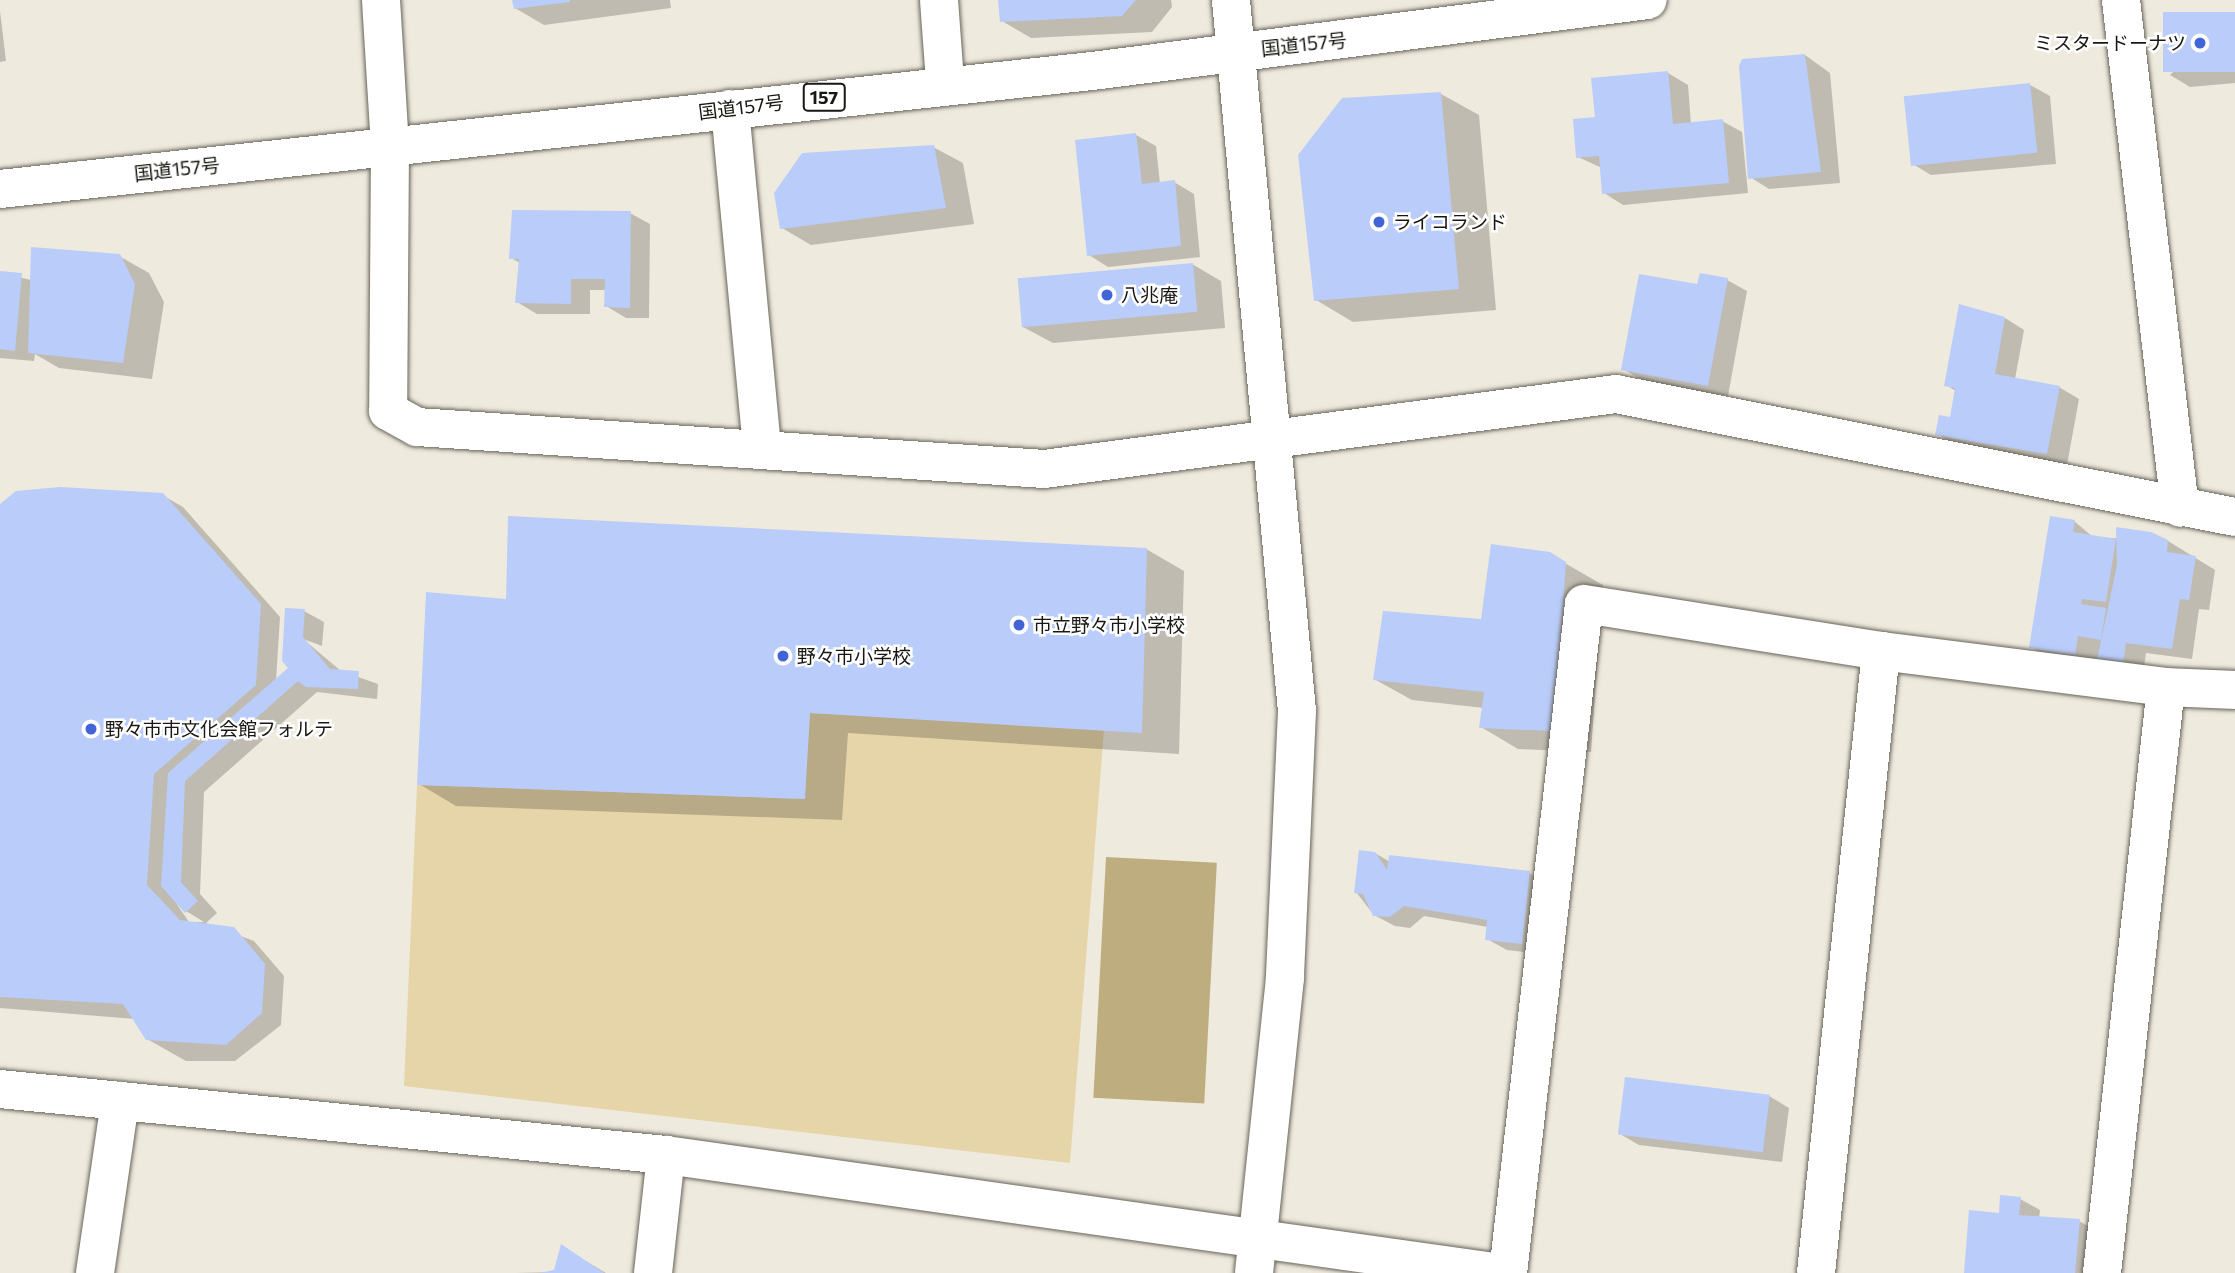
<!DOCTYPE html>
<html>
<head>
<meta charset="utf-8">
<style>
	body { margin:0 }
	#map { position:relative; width:2235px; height:1273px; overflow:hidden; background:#efeade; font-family:Commissioner,"Noto Sans JP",sans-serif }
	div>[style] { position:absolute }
	.green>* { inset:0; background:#e6d5a9 }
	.water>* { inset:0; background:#bead7e; transform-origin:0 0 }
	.shadow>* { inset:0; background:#0003 }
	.building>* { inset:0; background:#baccf9; transform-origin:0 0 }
	.roads { filter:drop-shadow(0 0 2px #68645a) drop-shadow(0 0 2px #68645a) }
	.minor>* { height:38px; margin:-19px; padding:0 19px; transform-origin:19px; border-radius:19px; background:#fff }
	.highway>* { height:38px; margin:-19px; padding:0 19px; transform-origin:19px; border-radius:19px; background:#fff }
	.dots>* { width:19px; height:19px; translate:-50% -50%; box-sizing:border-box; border:4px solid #fff; border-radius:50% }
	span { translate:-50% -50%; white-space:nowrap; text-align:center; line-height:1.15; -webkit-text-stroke:5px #fff; paint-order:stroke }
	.shield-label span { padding:2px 5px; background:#fff; border:2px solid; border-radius:5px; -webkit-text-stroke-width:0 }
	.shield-label { font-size:18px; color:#181713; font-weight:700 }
	.poi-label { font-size:19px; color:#181713 }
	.right { translate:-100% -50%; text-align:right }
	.left { translate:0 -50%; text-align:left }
	.street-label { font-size:19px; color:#181713 }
</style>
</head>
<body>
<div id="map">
	<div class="green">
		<i style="clip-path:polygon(810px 713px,1104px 730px,1070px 1163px,404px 1086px,417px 785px,804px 799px)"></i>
	</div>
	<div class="water">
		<i style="left:1106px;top:857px;width:111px;height:241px;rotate:3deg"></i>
	</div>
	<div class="shadow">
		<i style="clip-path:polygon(514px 0,670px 0,671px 8px,544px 25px,515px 8px)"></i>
		<i style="clip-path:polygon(999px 0,1171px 0,1172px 7px,1152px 32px,1031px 38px,1002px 21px)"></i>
		<i style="clip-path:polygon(0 11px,6px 61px,0 62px)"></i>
		<i style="clip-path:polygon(2235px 13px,2235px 83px,2190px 87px,2170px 75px)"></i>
		<i style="clip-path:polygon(1805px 55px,1830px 73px,1840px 183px,1769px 189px,1750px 177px)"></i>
		<i style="clip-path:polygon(1668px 73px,1688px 85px,1691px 124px,1722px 121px,1742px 132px,1748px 193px,1623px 205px,1604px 193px,1602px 168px,1578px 157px,1597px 118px)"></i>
		<i style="clip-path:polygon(2030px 85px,2050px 96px,2056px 164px,1931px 175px,1911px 163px)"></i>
		<i style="clip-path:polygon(1441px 94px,1479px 115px,1496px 310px,1353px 322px,1316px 300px)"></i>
		<i style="clip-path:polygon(1136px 135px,1156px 146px,1160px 184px,1174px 182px,1194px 194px,1200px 257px,1108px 267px,1089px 255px)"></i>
		<i style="clip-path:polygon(933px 147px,963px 163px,974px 224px,811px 245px,782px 228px)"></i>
		<i style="clip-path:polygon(630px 213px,650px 224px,649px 318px,626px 318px,606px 306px,606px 290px,590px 290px,590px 314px,537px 314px,517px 302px,520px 263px,511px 258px)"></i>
		<i style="clip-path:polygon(119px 256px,149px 273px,164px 302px,152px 379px,59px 368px,35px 354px,34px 361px,0 358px,0 273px,31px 280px)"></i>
		<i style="clip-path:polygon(1192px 264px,1221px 281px,1225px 328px,1053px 343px,1023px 327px)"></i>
		<i style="clip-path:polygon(1727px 280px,1747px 291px,1728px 396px,1643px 381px,1623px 369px,1698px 286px)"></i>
		<i style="clip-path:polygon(2005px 318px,2024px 330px,2015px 379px,2059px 387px,2079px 399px,2067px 465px,1957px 446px,1937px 434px,1951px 419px,1956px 391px,1946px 385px)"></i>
		<i style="clip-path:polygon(evenodd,162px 495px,183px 507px,280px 617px,276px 681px,290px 668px,304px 611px,324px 622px,322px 646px,303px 639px,341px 671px,378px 684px,377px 699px,317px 692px,204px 792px,200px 894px,217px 913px,206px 923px,254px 941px,284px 976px,281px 1025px,235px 1061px,186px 1061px,147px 1039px,135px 1019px,0 1008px,0 507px,162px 495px,167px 890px,186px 911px,204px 922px,189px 922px,167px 890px)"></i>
		<i style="clip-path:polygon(2074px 521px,2093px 537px,2168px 541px,2215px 570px,2209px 610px,2199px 609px,2192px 659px,2146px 653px,2143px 674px,2099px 660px,2102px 647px,2094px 665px,2051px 659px,2031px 647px)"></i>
		<i style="clip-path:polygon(1146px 549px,1184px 571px,1179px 754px,848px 733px,842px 820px,456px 806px,419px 784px,508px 600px)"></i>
		<i style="clip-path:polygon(1549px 554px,1603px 585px,1591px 752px,1518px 749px,1481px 727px,1484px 708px,1412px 700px,1374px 679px,1482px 621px)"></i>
		<i style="clip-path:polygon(1375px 853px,1390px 862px,1529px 873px,1549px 884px,1541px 954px,1507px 950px,1487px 939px,1488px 927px,1424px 916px,1410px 928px,1395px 926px,1374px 915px,1356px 892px)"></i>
		<i style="clip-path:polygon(1769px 1096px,1789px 1108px,1782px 1162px,1639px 1145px,1620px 1134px)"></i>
		<i style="clip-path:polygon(2020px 1199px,2040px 1210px,2039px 1218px,2079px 1221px,2099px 1232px,2096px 1273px,1966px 1273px,2001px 1215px)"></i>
		<i style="clip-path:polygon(562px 1247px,606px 1273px,516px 1273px,555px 1272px)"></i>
	</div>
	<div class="building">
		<i style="clip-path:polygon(512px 0,570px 0,570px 2px,514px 9px)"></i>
		<i style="clip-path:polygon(998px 0,1136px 0,1122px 16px,1000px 22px)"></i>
		<i style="left:2235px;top:12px;width:60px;height:72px;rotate:90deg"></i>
		<i style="clip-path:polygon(1805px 54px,1821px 172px,1748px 179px,1739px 66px,1742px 59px)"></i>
		<i style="clip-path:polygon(1668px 71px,1673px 124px,1723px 119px,1729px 183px,1602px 194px,1599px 156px,1576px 158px,1573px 119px,1595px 117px,1591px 78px)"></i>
		<i style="left:2030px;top:83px;width:70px;height:127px;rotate:84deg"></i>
		<i style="clip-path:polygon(1441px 92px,1459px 289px,1314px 301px,1298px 155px,1342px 98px)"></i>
		<i style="clip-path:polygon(1136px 133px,1142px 184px,1175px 180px,1181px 246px,1087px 256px,1075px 140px)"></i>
		<i style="clip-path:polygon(934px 145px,946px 208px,780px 229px,774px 193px,802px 153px)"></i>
		<i style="clip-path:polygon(512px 210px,631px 211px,630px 308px,604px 307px,605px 279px,571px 279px,571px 304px,515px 303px,519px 259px,509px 259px)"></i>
		<i style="clip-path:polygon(31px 247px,120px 254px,135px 284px,123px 363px,28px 353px)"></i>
		<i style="left:1193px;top:263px;width:49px;height:176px;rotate:85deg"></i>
		<i style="clip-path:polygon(0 271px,22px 273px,15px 351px,0 349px)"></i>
		<i style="clip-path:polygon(1700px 273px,1728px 278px,1708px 386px,1621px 370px,1639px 274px,1697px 284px)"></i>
		<i style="clip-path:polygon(1959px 304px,2005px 317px,1995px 374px,2060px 386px,2047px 454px,1935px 435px,1939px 415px,1950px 417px,1955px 388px,1944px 386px)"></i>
		<i style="clip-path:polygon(60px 487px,163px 493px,261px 604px,256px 685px,154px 774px,147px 885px,180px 920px,234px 927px,265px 964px,262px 1013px,226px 1045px,146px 1040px,123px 1004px,0 997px,0 504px,16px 491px)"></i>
		<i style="clip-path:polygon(508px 516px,1147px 548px,1142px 733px,810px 713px,805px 799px,417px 785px,426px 592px,506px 599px)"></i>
		<i style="clip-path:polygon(2050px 516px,2075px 520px,2073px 532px,2116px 539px,2106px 602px,2082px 599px,2081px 604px,2106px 608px,2101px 640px,2078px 636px,2075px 655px,2029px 648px)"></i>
		<i style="clip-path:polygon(2116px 527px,2151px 532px,2168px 540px,2167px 552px,2196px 556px,2189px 600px,2180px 599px,2172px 649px,2126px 643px,2123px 664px,2097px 660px,2117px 565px)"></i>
		<i style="clip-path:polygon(1491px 544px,1550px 552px,1566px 562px,1554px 731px,1479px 728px,1484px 692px,1373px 680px,1383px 611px,1481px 619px)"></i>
		<i style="clip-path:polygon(285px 608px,305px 609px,303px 637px,330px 669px,359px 671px,358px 689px,306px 687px,298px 681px,185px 781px,181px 882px,198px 901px,185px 913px,161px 886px,168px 773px,288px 668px,282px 661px)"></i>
		<i style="clip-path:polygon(1359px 850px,1375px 852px,1387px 870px,1389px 855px,1530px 871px,1522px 944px,1485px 940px,1487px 920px,1404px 906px,1390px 917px,1373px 916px,1363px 894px,1354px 893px)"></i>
		<i style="left:1625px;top:1077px;width:146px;height:58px;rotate:7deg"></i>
		<i style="clip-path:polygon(2000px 1195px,2021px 1197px,2019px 1215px,2080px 1219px,2075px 1273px,1964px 1273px,1969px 1210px,1999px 1213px)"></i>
		<i style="clip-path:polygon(561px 1244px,604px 1273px,540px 1273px,554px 1270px)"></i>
	</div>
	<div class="roads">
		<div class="minor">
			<i style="left:381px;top:0;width:147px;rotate:86.5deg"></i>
			<i style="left:390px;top:147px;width:264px;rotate:90.4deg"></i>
			<i style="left:388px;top:411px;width:33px;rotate:29deg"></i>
			<i style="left:417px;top:427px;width:628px;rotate:3.83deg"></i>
			<i style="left:1044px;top:469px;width:577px;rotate:-7.47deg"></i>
			<i style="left:1616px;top:394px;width:631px;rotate:11.24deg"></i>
			<i style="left:939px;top:0;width:82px;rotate:85.8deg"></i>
			<i style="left:1231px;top:0;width:714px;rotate:84.7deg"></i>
			<i style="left:1297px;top:711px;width:267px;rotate:92.6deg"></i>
			<i style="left:1285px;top:978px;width:297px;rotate:96deg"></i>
			<i style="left:2121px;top:0;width:511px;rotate:83.38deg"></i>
			<i style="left:730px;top:109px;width:341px;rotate:84.6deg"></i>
			<i style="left:1881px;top:651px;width:287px;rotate:7.2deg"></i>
			<i style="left:0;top:1089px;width:669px;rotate:5.66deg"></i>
			<i style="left:666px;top:1155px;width:842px;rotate:8.05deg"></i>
			<i style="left:95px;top:1273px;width:174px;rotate:-81.7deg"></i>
			<i style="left:653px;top:1273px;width:119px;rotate:-83.7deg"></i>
			<i style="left:1508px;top:1273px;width:673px;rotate:-83.52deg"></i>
			<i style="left:1584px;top:604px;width:301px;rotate:9deg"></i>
			<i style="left:1881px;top:651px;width:625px;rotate:95.97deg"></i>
			<i style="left:2102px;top:1273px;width:589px;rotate:-83.77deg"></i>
			<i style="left:2166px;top:687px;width:69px;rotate:2.5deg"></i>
		</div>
		<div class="highway">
			<i style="left:0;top:189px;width:1106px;rotate:-6.17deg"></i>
			<i style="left:1100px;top:70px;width:552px;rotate:-7.28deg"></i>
		</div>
	</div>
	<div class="dots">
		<i style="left:2200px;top:43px;background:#4364d7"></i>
		<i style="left:1379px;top:222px;background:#4364d7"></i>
		<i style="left:1107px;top:295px;background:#4364d7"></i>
		<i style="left:1019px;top:625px;background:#4364d7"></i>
		<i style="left:783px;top:656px;background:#4364d7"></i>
		<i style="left:91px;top:729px;background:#4364d7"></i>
	</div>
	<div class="shield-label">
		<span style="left:824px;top:97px">157</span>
	</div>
	<div class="poi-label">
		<span class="right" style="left:2186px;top:43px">ミスタードーナツ</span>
		<span class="left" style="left:1393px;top:222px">ライコランド</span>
		<span class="left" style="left:1121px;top:295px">八兆庵</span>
		<span class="left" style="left:1033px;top:625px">市立野々市小学校</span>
		<span class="left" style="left:797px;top:656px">野々市小学校</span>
		<span class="left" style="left:105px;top:729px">野々市市文化会館フォルテ</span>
	</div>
	<div class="street-label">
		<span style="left:1304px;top:44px;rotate:-6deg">国道157号</span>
		<span style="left:741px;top:107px;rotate:-7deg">国道157号</span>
		<span style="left:177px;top:169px;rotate:-6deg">国道157号</span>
	</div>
</div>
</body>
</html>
